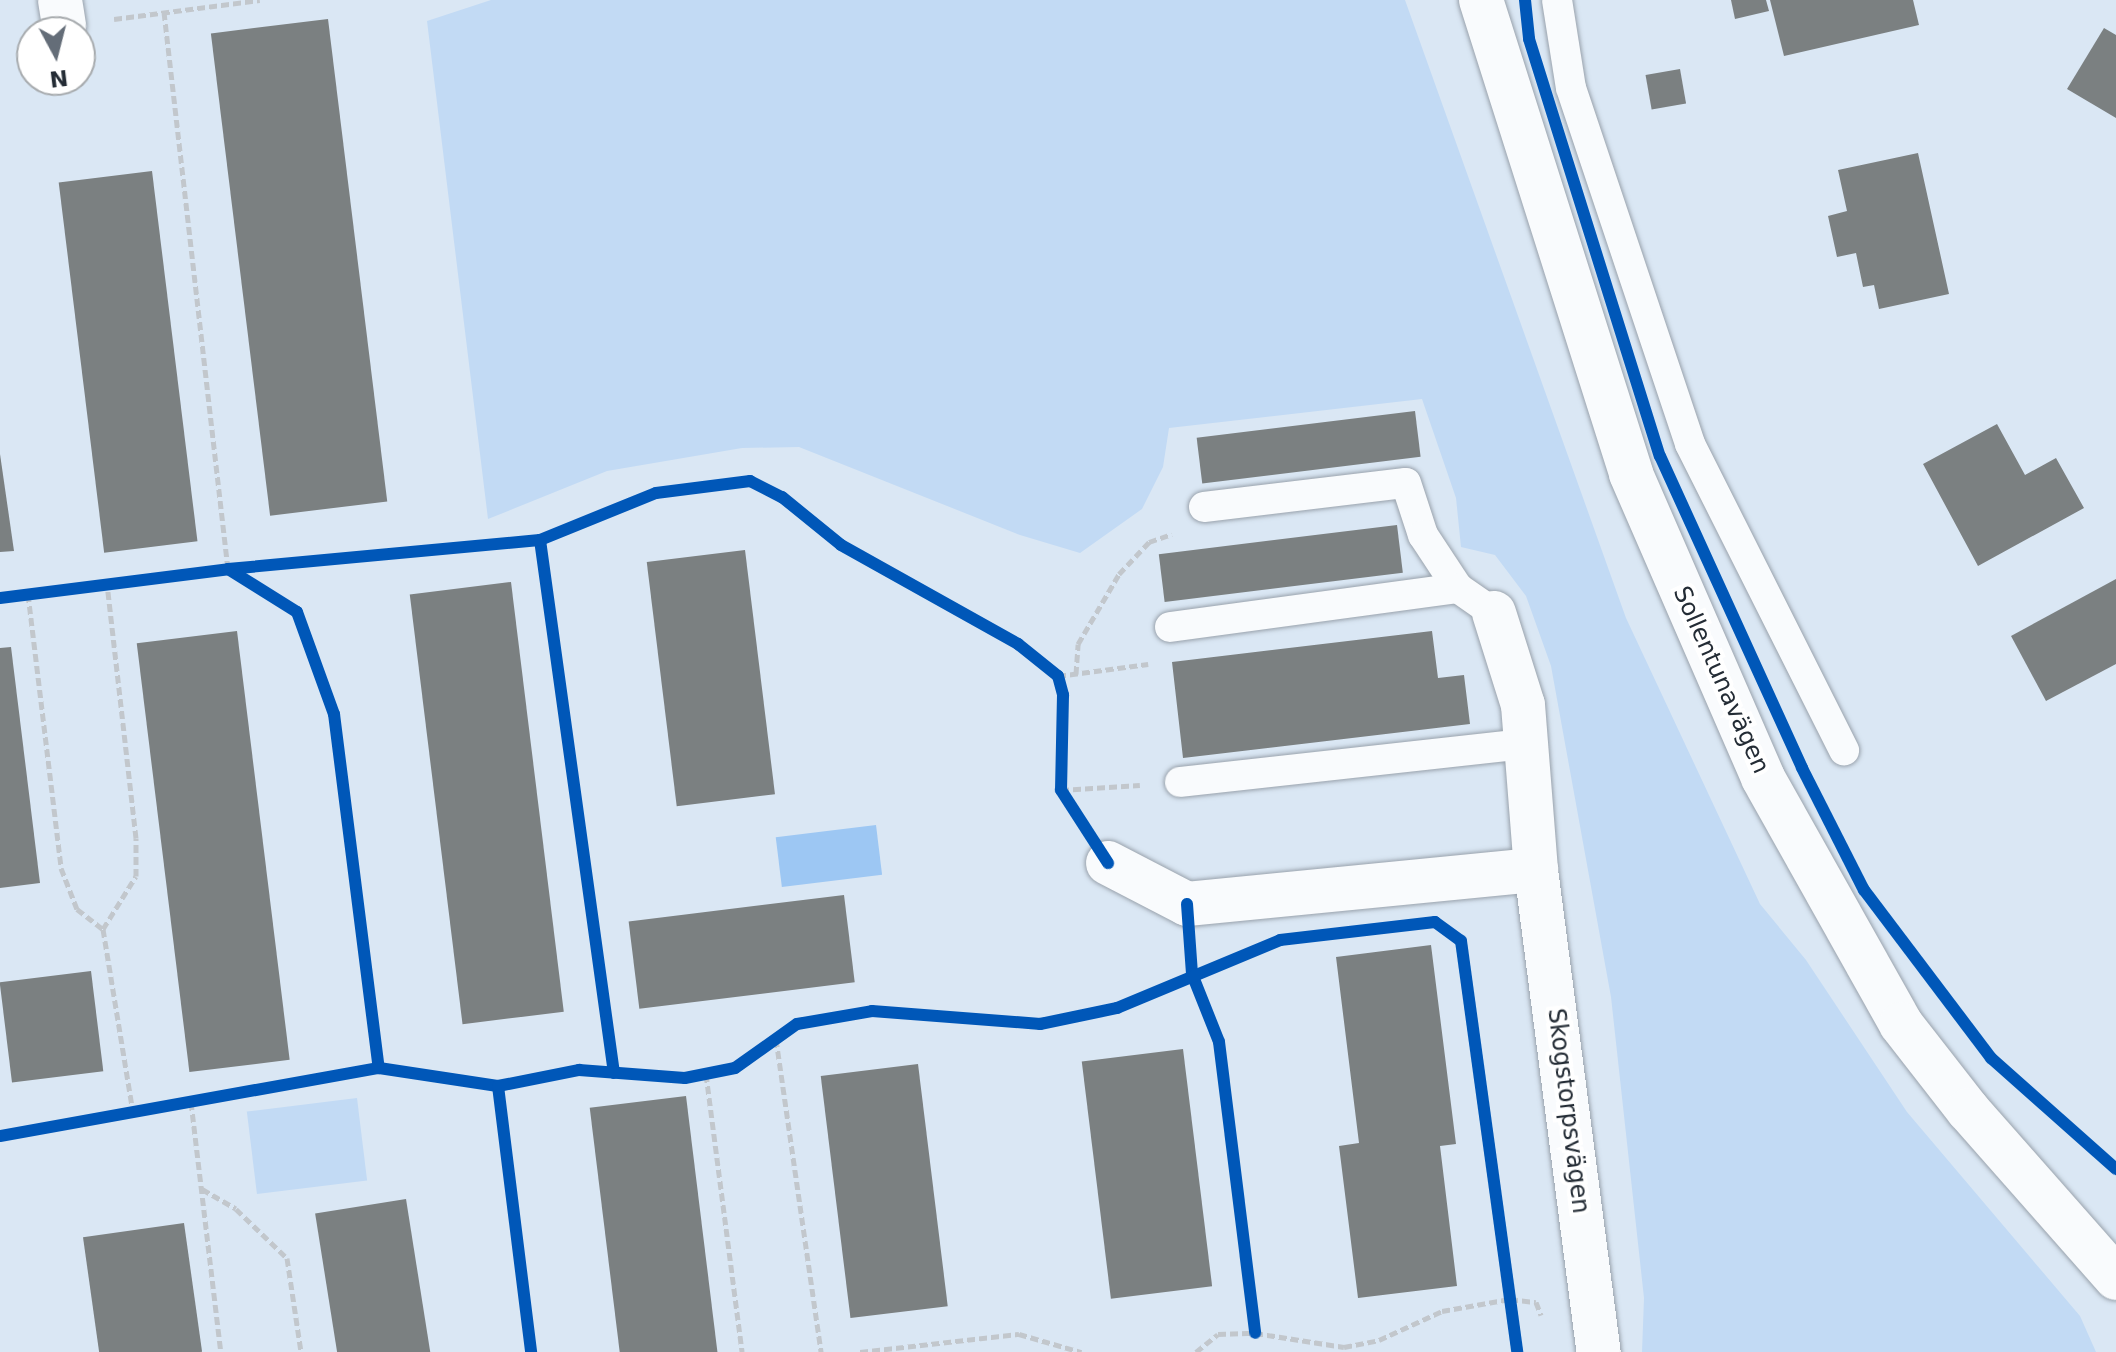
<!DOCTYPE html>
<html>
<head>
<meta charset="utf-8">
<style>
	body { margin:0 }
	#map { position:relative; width:2116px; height:1352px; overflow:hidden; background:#dae7f4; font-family:"DejaVu Sans",sans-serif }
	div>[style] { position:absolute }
	.green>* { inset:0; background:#c2daf4; transform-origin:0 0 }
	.water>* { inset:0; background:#9dc7f3; transform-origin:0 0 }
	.building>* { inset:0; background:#7b8081; transform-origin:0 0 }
	.path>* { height:5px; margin-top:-2.5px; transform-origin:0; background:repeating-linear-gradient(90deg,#c2c7cc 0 8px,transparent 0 12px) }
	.roads { filter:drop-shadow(0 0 2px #99a2ac) drop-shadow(0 0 2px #99a2ac) }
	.service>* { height:30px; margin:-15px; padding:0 15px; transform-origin:15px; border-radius:15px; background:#f9fbfd }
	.minor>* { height:44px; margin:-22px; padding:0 22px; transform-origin:22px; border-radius:22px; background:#f9fbfd }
	.tertiary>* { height:44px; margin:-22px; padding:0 22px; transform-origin:22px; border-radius:22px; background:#f9fbfd }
	.cycleway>* { height:12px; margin:-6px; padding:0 6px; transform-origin:6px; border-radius:6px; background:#0057b8 }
	span { translate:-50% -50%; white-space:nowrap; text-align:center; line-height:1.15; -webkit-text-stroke:8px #fff; paint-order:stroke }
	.street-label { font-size:24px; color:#242c35 }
	.north { position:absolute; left:16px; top:16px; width:80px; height:80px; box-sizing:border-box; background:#fff; border:2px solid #a7abae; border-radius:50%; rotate:173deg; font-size:22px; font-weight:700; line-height:32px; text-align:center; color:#242c35 }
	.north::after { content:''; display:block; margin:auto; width:28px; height:36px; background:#646d78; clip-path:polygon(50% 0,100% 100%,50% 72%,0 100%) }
</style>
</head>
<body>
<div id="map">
	<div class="green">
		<i style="clip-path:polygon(491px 0,1405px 0,1626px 618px,1760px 904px,1806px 960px,1907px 1112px,2080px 1316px,2096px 1352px,1642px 1352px,1644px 1298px,1611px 997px,1551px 666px,1526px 596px,1495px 555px,1461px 547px,1456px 498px,1422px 399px,1169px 428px,1163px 467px,1142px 509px,1080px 553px,1020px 535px,799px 447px,742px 448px,607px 471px,488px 519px,427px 21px)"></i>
		<i style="left:357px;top:1098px;width:83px;height:111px;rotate:83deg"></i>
	</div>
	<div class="water">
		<i style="left:876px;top:825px;width:50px;height:101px;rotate:83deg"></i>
	</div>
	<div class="building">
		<i style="clip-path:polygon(1731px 0,1766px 0,1769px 11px,1735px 19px)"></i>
		<i style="clip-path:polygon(1770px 0,1913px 0,1919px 25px,1784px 56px)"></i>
		<i style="left:328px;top:19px;width:486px;height:118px;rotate:83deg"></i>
		<i style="clip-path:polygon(2104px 28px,2116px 35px,2116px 118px,2067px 89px)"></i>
		<i style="left:1680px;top:69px;width:35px;height:35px;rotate:80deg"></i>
		<i style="clip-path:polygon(1918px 153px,1949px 294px,1879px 309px,1874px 285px,1863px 287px,1856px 253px,1837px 257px,1828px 216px,1847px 211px,1838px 170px)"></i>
		<i style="left:152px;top:171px;width:373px;height:94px;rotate:83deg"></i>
		<i style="left:1415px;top:411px;width:46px;height:220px;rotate:83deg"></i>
		<i style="clip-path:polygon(1997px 424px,2025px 475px,2056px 458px,2084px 508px,1978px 566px,1923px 464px)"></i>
		<i style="clip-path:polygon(0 454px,14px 551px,0 552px)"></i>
		<i style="left:1397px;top:525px;width:48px;height:240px;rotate:83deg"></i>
		<i style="left:745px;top:550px;width:246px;height:99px;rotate:83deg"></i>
		<i style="clip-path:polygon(2116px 579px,2116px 664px,2046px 701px,2011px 636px)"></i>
		<i style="left:511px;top:582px;width:433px;height:102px;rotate:83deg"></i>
		<i style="left:237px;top:631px;width:432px;height:101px;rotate:83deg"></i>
		<i style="clip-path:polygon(1432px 631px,1438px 678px,1464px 675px,1470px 724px,1183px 758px,1172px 662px)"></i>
		<i style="clip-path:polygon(11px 647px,40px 883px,0 888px,0 648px)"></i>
		<i style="left:844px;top:895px;width:88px;height:217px;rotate:83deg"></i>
		<i style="clip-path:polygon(1431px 945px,1456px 1144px,1440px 1146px,1457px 1286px,1358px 1298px,1339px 1146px,1359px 1143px,1336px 957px)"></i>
		<i style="left:91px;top:971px;width:101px;height:92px;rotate:83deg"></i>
		<i style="left:1183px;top:1049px;width:239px;height:102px;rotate:83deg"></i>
		<i style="left:918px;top:1064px;width:244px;height:98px;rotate:83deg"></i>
		<i style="left:686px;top:1096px;width:258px;height:97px;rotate:83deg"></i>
		<i style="left:406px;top:1199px;width:155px;height:92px;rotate:81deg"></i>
		<i style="left:184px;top:1223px;width:130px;height:102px;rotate:82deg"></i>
	</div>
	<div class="path">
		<i style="left:164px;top:12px;width:561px;rotate:83.45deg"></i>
		<i style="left:114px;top:19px;width:147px;rotate:-7.4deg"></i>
		<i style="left:28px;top:594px;width:276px;rotate:83.1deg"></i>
		<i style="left:61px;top:868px;width:44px;rotate:68.7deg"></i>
		<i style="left:77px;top:909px;width:33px;rotate:38deg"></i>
		<i style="left:103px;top:929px;width:185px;rotate:80.7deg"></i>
		<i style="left:1076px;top:674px;width:30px;rotate:-86deg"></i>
		<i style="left:1078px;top:644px;width:81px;rotate:-59.6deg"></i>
		<i style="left:1119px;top:574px;width:44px;rotate:-46.8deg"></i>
		<i style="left:1149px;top:542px;width:24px;rotate:-19deg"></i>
		<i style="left:1058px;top:676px;width:91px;rotate:-7.6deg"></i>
		<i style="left:1061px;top:790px;width:79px;rotate:-3.6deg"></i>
		<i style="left:103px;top:929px;width:62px;rotate:-58.1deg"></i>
		<i style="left:136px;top:876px;width:38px;rotate:-90deg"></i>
		<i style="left:136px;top:838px;width:256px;rotate:-96.5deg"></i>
		<i style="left:776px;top:1039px;width:316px;rotate:81.8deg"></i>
		<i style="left:706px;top:1074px;width:280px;rotate:82.6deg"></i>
		<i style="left:191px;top:1102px;width:252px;rotate:83.2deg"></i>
		<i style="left:202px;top:1189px;width:39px;rotate:30deg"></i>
		<i style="left:236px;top:1209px;width:71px;rotate:43.9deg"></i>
		<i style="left:287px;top:1258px;width:95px;rotate:81.5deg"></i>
		<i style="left:860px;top:1352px;width:160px;rotate:-6.5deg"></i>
		<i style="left:1019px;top:1334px;width:65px;rotate:16.2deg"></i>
		<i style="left:1196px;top:1352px;width:28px;rotate:-39deg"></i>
		<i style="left:1218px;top:1334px;width:37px;rotate:-2deg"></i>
		<i style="left:1255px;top:1333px;width:90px;rotate:8.9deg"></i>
		<i style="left:1344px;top:1347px;width:36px;rotate:-11deg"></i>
		<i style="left:1379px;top:1340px;width:69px;rotate:-24.7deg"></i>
		<i style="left:1442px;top:1311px;width:69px;rotate:-10deg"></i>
		<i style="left:1510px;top:1299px;width:26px;rotate:7deg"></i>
		<i style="left:1536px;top:1302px;width:14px;rotate:69deg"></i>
	</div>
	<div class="roads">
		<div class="service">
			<i style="left:1557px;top:0;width:89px;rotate:81deg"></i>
			<i style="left:1571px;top:88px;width:375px;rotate:71.5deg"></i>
			<i style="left:1690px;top:444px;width:343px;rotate:63.3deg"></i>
			<i style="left:1204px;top:507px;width:203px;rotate:-6.8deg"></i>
			<i style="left:1406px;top:483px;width:55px;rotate:71.9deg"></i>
			<i style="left:1423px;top:535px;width:64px;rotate:56.6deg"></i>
			<i style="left:1170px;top:627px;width:291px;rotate:-7.7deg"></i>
			<i style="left:1458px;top:588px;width:44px;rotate:34.8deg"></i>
			<i style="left:1180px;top:782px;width:347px;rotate:-6.3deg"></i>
		</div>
		<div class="minor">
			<i style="left:60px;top:0;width:26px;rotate:81deg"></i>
			<i style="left:1494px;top:613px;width:96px;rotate:72.5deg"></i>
			<i style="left:1523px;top:705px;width:166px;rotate:85.5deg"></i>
			<i style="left:1536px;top:870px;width:486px;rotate:82.6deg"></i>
			<i style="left:1108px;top:863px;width:89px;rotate:27.4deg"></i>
			<i style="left:1187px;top:904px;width:351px;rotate:-5.6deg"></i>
		</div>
		<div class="tertiary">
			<i style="left:1481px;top:0;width:497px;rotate:72.4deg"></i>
			<i style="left:1631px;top:474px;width:331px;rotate:66.5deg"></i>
			<i style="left:1763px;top:778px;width:282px;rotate:60.7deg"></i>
			<i style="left:1901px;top:1024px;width:109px;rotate:52.1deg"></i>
			<i style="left:1968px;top:1110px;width:224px;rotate:48.6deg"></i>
		</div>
	</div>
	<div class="cycleway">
		<i style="left:1525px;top:0;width:39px;rotate:84deg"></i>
		<i style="left:1529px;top:39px;width:437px;rotate:72.6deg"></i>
		<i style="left:1660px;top:456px;width:343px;rotate:65.5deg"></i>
		<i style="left:1802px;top:768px;width:137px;rotate:63.1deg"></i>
		<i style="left:1864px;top:890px;width:211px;rotate:52.9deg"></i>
		<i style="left:1991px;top:1058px;width:167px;rotate:41.6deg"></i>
		<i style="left:540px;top:540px;width:538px;rotate:82.1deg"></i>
		<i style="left:228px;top:569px;width:313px;rotate:-5.3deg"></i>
		<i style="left:540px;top:540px;width:125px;rotate:-22.1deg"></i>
		<i style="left:656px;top:493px;width:95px;rotate:-7.3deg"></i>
		<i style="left:750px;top:481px;width:36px;rotate:27deg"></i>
		<i style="left:782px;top:497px;width:76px;rotate:39.1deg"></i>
		<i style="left:841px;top:545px;width:203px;rotate:29.2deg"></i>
		<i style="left:1018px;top:644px;width:51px;rotate:38.7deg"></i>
		<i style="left:1058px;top:676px;width:20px;rotate:75deg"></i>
		<i style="left:1063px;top:695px;width:95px;rotate:91.2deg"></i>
		<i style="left:1061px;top:790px;width:87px;rotate:57.2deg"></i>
		<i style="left:0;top:598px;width:230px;rotate:-7.2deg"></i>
		<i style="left:228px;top:569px;width:81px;rotate:31.9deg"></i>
		<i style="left:297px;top:612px;width:109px;rotate:70.1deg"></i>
		<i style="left:334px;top:714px;width:357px;rotate:82.8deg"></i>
		<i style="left:379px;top:1068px;width:120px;rotate:8.6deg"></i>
		<i style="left:498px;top:1086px;width:268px;rotate:82.9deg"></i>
		<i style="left:1187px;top:904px;width:70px;rotate:85.9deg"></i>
		<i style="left:1192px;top:974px;width:73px;rotate:68.3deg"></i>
		<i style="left:1219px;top:1042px;width:293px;rotate:82.9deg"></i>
		<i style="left:498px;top:1086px;width:83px;rotate:-11.2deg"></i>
		<i style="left:579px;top:1070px;width:106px;rotate:4.3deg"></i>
		<i style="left:685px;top:1078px;width:51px;rotate:-11.3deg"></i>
		<i style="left:735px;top:1068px;width:76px;rotate:-35.4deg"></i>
		<i style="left:797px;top:1024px;width:76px;rotate:-9.8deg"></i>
		<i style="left:872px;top:1011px;width:169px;rotate:4.4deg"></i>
		<i style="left:1040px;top:1024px;width:79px;rotate:-11.7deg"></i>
		<i style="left:1117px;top:1008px;width:177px;rotate:-22.6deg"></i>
		<i style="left:1280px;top:940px;width:156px;rotate:-6.6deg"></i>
		<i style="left:1435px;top:922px;width:32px;rotate:36deg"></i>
		<i style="left:1461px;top:941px;width:415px;rotate:82.2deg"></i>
		<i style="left:0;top:1136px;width:385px;rotate:-10.2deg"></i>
	</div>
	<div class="street-label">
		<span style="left:1721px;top:680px;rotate:66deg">Sollentunavägen</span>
		<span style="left:1568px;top:1111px;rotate:83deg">Skogstorpsvägen</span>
	</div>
	<div class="north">N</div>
</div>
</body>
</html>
